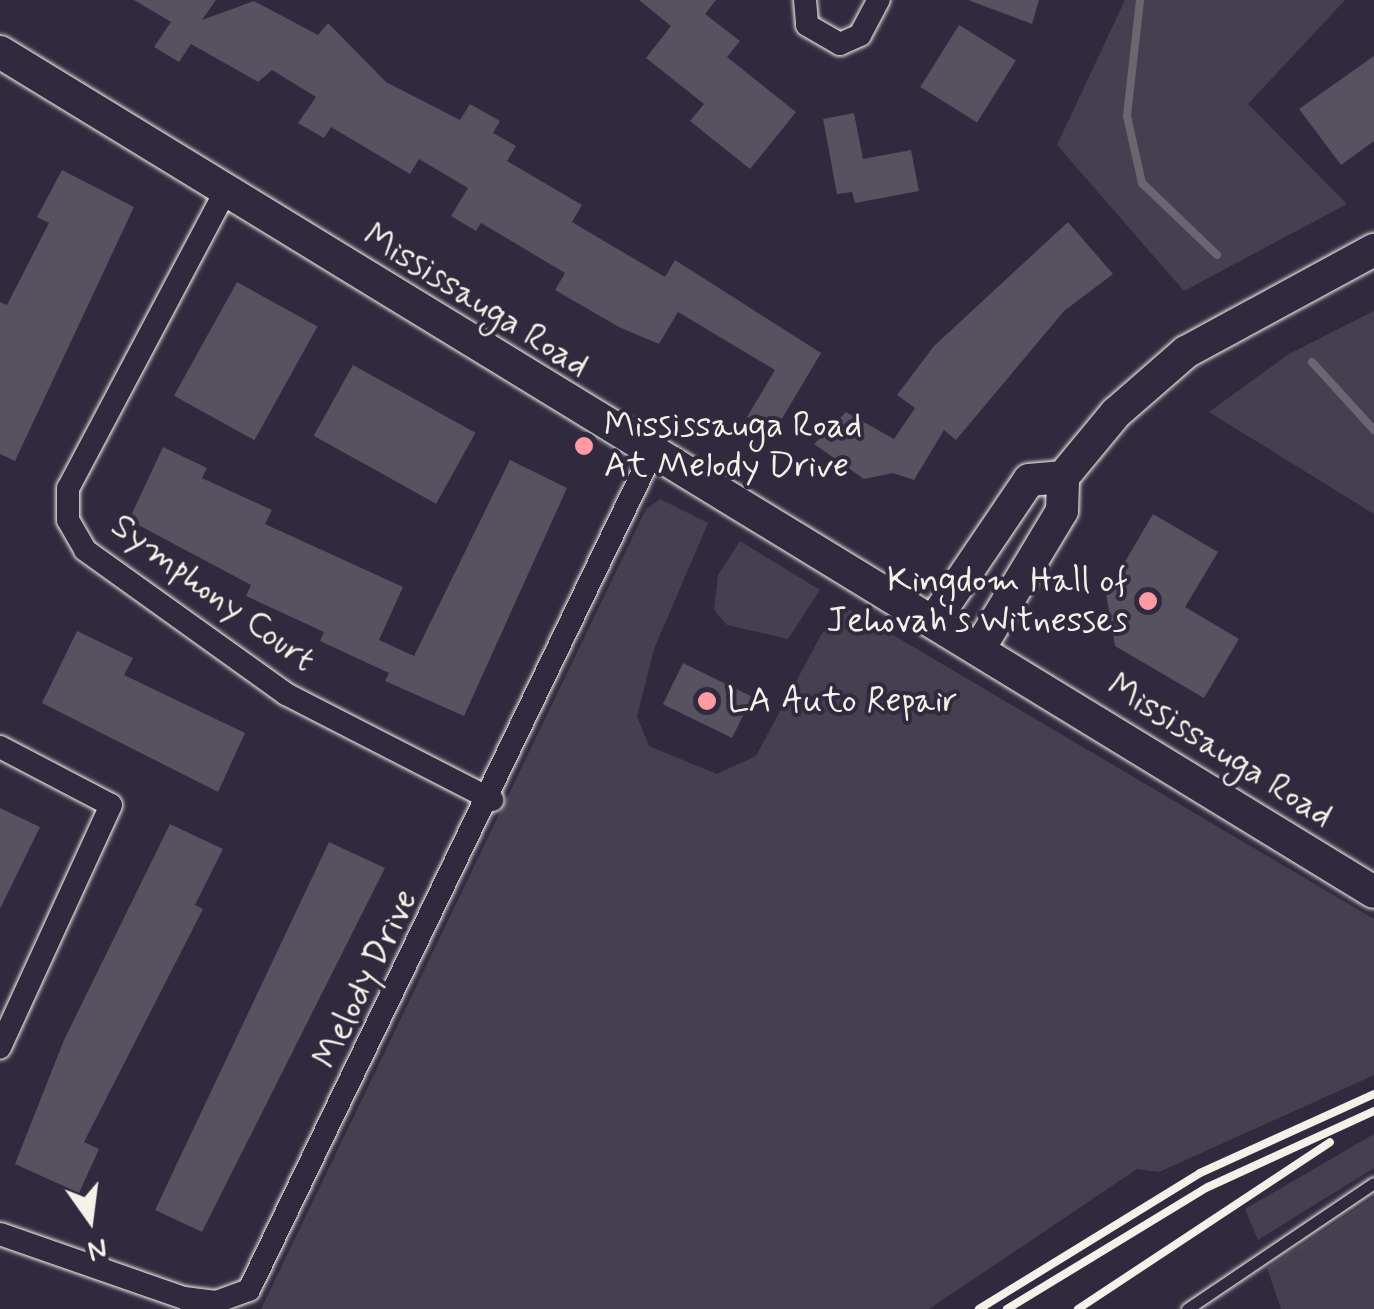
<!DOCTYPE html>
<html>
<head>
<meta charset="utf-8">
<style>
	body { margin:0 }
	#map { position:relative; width:1374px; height:1309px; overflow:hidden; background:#2f2a3d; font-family:Mynerve,sans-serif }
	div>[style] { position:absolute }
	.green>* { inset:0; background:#454050 }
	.stream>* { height:8px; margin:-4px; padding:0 4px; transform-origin:4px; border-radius:4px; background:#6a6670 }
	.building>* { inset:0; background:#56525f; transform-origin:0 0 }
	.roads { filter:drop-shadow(0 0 2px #f4f1e8) drop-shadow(0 0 2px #f4f1e8) }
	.lane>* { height:11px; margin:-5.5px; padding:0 5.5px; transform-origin:5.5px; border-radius:5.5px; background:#2f2a3d }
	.street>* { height:22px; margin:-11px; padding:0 11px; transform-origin:11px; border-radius:11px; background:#2f2a3d }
	.secondary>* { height:32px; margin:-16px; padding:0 16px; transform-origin:16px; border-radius:16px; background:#2f2a3d }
	.rail>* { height:8px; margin:-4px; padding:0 4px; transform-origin:4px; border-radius:4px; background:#f4f1e8 }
	.dots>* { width:28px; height:28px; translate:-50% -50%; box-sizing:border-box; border:5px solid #2f2a3d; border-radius:50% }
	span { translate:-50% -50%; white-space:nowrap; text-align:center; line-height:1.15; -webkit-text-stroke:8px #2f2a3d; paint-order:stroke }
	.street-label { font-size:35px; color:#f4f1e8 }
	.poi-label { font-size:35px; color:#f4f1e8 }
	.left { translate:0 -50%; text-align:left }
	.right { translate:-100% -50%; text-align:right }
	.north { position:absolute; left:40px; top:1169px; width:100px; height:100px; -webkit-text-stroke:8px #2f2a3d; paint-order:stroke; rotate:166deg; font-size:28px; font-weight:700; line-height:40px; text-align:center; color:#f4f1e8 }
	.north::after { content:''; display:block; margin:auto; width:35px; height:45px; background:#f4f1e8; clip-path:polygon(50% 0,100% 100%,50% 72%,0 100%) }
</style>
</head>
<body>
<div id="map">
	<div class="green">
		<i style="clip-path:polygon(1125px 0,1345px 0,1248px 104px,1347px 204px,1184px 291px,1057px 145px)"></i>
		<i style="clip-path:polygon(1374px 311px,1374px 514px,1209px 412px,1289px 354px)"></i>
		<i style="clip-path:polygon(660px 499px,708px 523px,654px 649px,637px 716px,649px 746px,717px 774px,756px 756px,822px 633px,849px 609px,1374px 919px,1374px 1075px,1159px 1172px,1137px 1169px,929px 1309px,261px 1309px,646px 509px)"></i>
		<i style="clip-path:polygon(740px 541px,820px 590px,788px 639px,727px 625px,714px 610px,718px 575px)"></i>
		<i style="clip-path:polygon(1374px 1134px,1374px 1168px,1258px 1240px,1245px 1209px)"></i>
		<i style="clip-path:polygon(1374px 1197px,1374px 1309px,1281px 1309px,1267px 1268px)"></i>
	</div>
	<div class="stream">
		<i style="left:1140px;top:0;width:117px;rotate:96.4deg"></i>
		<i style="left:1127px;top:116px;width:69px;rotate:77.4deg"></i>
		<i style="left:1142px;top:183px;width:104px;rotate:43.8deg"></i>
		<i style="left:1312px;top:362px;width:92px;rotate:47.6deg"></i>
	</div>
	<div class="building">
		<i style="clip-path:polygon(134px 0,216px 0,202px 20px,254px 1px,318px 35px,328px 23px,386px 82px,460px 120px,470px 104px,500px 121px,493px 133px,516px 146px,507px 161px,582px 205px,572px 222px,665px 277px,675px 260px,821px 353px,774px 432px,747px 417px,775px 370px,678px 312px,659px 344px,619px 327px,555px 290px,565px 273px,481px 223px,476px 231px,451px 216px,468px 188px,419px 159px,410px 174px,331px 127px,324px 138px,298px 123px,316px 97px,272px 70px,258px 82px,191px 44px,179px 62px,154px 47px,171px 22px)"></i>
		<i style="clip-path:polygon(639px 0,716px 0,705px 14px,740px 41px,727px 57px,796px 112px,750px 169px,690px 121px,704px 104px,646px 58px,671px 26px)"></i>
		<i style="clip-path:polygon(968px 0,1039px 0,1032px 24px)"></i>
		<i style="left:959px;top:25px;width:67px;height:73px;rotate:32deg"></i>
		<i style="clip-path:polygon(1374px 56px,1374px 141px,1341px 165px,1299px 109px)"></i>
		<i style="clip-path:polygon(854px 113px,863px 159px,911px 150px,919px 191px,855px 203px,852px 192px,837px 194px,823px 119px)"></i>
		<i style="clip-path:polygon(62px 170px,134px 207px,15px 461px,0 454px,0 302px,7px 305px,49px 223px,37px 217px)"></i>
		<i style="clip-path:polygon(1068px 222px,1113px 274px,1064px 311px,956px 440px,944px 430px,914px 480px,893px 473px,864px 479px,814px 444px,846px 412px,894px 439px,915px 408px,897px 395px,934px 346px)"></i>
		<i style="left:237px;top:282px;width:92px;height:130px;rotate:29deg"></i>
		<i style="left:353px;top:365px;width:140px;height:81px;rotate:29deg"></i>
		<i style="clip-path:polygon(163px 447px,207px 468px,202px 478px,272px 510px,265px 524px,403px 587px,379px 640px,414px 656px,510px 460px,567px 488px,464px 716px,385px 681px,389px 673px,320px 641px,324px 632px,246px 596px,251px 585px,129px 520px)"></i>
		<i style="clip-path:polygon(1153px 514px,1218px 552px,1185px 607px,1239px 639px,1204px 698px,1115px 646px,1106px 594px)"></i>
		<i style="clip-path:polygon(77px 631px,133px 658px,124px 675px,245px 733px,218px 792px,42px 703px)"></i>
		<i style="left:683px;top:663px;width:77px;height:46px;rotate:26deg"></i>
		<i style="clip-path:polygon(0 808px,40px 827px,0 909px)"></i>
		<i style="clip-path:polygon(170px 824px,223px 849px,195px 905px,203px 909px,84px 1142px,99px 1149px,79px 1193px,15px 1164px,64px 1040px)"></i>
		<i style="clip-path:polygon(329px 842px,385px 868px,202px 1232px,155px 1210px)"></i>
	</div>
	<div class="roads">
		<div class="lane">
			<i style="left:1187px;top:1309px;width:225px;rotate:-34deg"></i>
		</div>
		<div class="street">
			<i style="left:805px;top:0;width:25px;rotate:85deg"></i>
			<i style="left:807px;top:25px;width:38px;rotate:30deg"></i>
			<i style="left:840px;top:44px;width:22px;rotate:-24deg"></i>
			<i style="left:860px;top:35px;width:40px;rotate:-62deg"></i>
			<i style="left:225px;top:192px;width:335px;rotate:117.9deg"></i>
			<i style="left:68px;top:488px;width:32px;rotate:90deg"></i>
			<i style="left:68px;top:520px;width:34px;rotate:60deg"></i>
			<i style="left:85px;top:550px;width:247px;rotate:35.6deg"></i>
			<i style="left:286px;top:694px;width:232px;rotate:27.2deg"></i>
			<i style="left:0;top:747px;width:125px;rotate:27.6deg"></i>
			<i style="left:111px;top:805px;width:267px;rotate:114.6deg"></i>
			<i style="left:0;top:1234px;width:195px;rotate:19.2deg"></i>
			<i style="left:184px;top:1298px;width:32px;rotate:7deg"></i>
			<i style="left:216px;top:1302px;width:35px;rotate:-20deg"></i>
			<i style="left:249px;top:1290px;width:924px;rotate:-64.29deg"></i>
		</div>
		<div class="secondary">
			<i style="left:0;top:52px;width:1610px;rotate:31.44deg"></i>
			<i style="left:933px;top:622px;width:171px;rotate:-55.9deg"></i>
			<i style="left:1029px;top:480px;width:34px;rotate:-5deg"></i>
			<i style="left:979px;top:649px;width:161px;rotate:-59deg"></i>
			<i style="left:1062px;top:511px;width:34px;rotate:-88deg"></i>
			<i style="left:1063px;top:477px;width:83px;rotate:-50.4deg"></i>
			<i style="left:1116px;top:413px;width:93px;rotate:-41.1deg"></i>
			<i style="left:1186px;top:352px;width:214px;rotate:-28.5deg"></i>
		</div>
	</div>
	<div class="rail">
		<i style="left:979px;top:1309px;width:259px;rotate:-31.6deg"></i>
		<i style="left:1200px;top:1173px;width:191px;rotate:-24.4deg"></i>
		<i style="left:1007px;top:1309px;width:235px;rotate:-31.3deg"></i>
		<i style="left:1208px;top:1187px;width:183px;rotate:-24.6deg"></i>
		<i style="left:1078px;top:1309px;width:302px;rotate:-33.5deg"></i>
	</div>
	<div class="dots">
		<i style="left:584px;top:446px;background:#ff9aa2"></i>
		<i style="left:1148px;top:601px;background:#ff9aa2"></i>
		<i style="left:707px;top:701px;background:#ff9aa2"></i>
	</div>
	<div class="street-label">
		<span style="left:476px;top:301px;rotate:32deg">Mississauga Road</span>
		<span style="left:213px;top:593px;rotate:36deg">Symphony Court</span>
		<span style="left:1220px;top:751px;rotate:32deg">Mississauga Road</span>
		<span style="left:366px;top:979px;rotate:-64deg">Melody Drive</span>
	</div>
	<div class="poi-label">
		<span class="left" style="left:604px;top:446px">Mississauga Road<br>At Melody Drive</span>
		<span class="right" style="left:1128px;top:601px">Kingdom Hall of<br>Jehovah's Witnesses</span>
		<span class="left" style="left:727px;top:701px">LA Auto Repair</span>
	</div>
	<div class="north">N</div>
</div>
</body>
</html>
